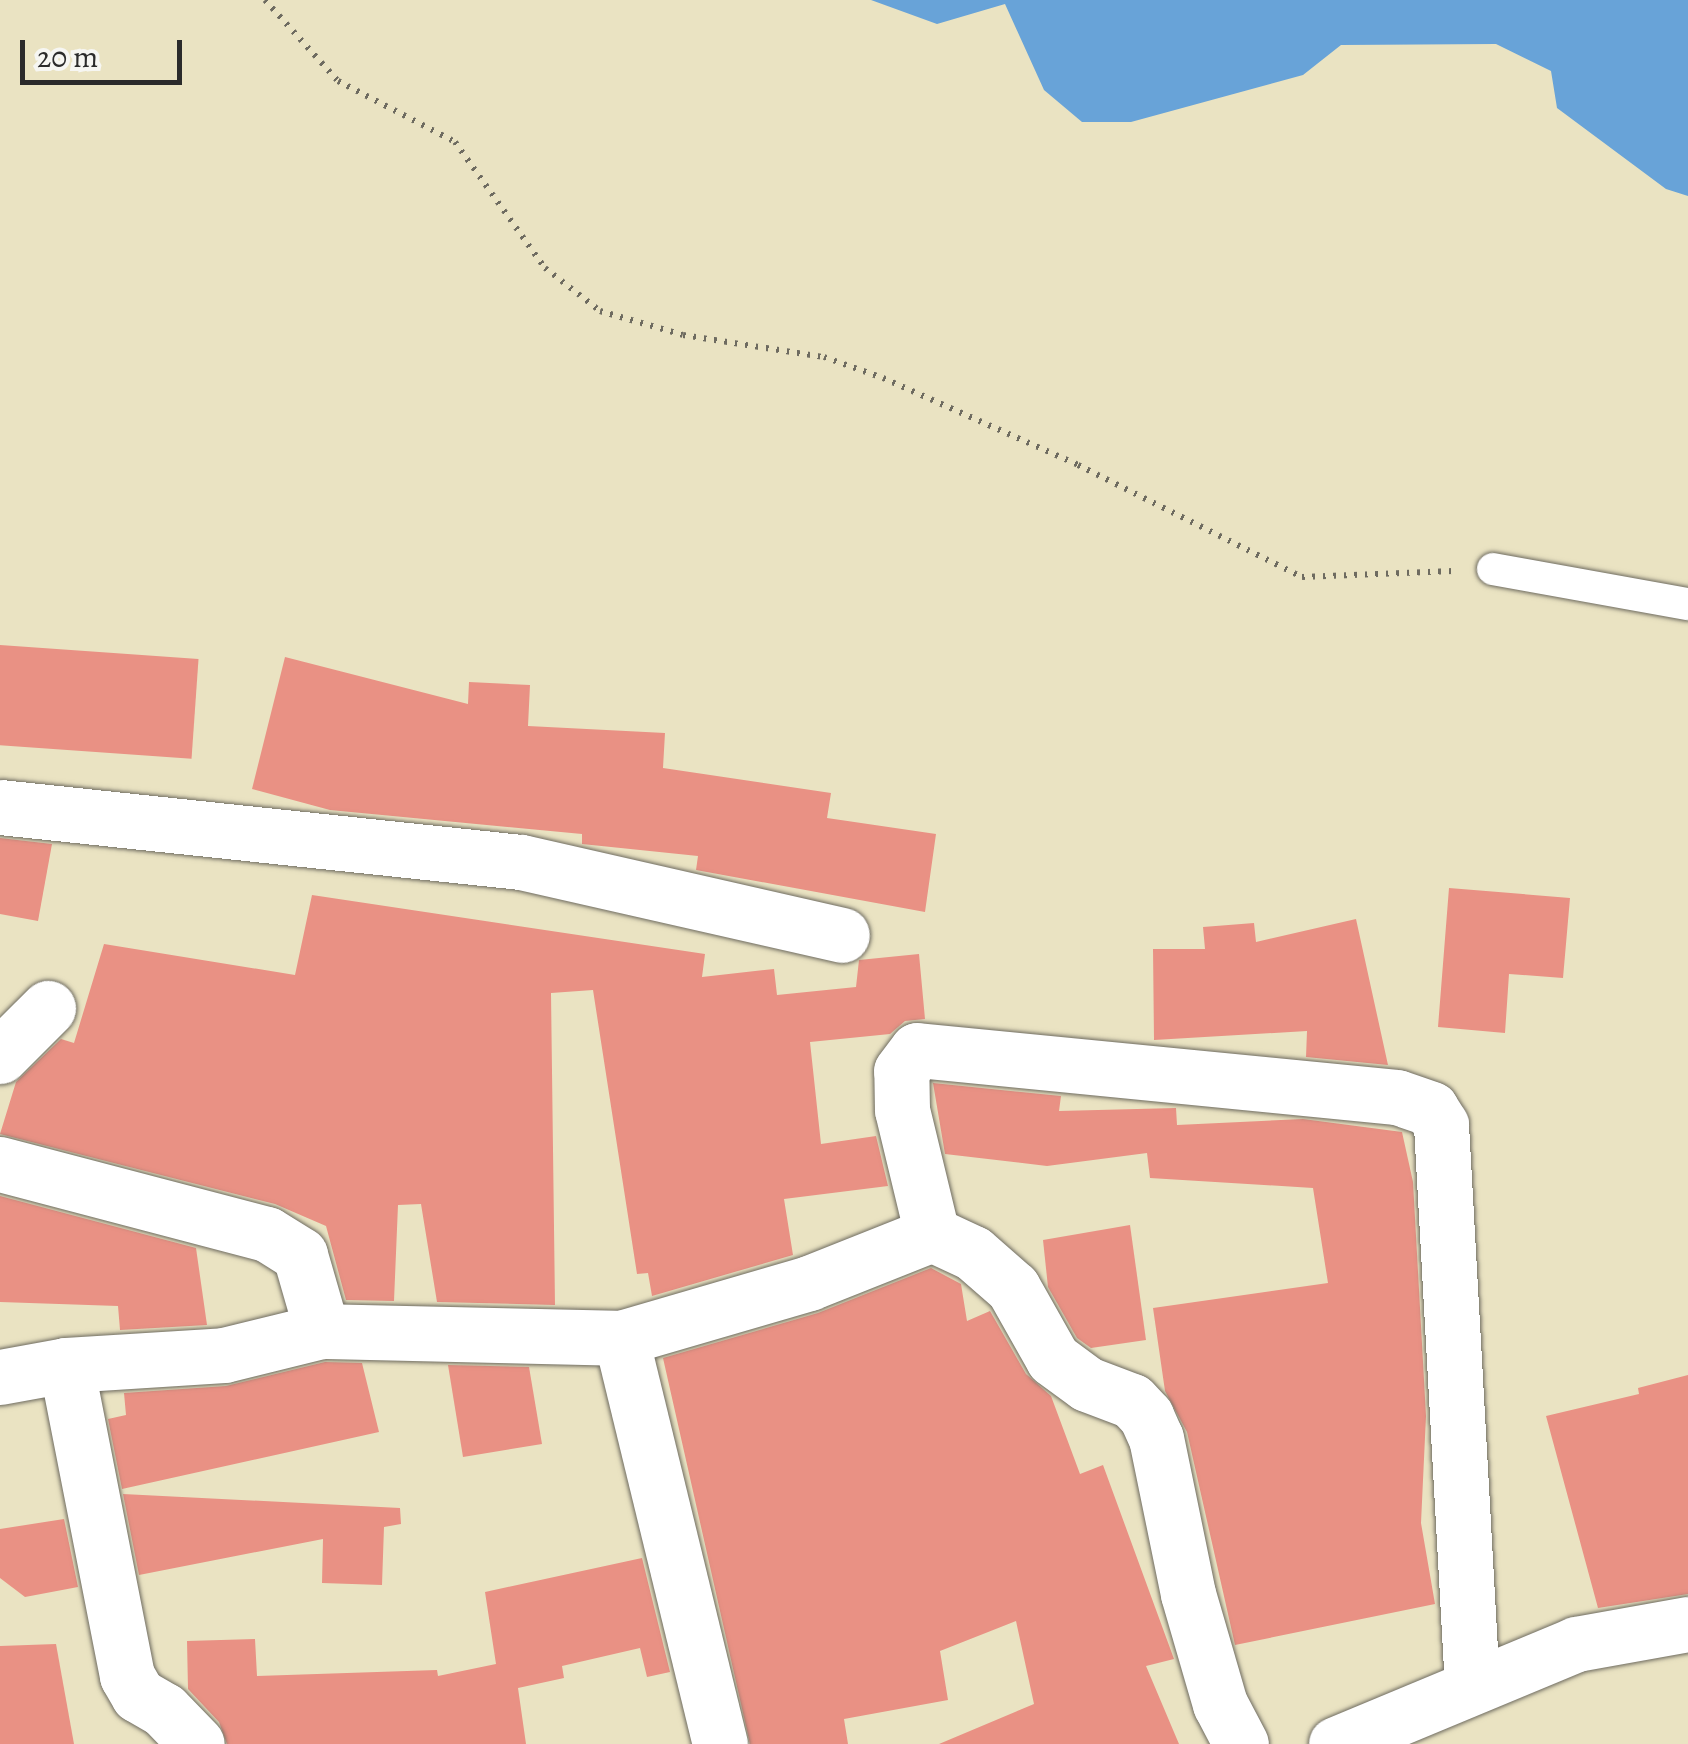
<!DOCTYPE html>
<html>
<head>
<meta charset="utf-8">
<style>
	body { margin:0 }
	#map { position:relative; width:1688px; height:1744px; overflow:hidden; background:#eae3c2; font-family:Alegreya,serif }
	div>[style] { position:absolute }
	.water>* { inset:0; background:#68a3d8 }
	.building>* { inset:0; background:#e99184; transform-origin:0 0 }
	.path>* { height:6px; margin-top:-3px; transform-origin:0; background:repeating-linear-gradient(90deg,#6e6b60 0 2.5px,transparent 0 10.5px) }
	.roads { filter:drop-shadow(0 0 2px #6e6b60) drop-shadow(0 0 2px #6e6b60) }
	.lane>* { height:32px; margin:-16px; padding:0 16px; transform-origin:16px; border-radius:16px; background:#fff }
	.street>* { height:55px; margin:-27.5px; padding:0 27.5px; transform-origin:27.5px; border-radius:27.5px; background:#fff }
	span { translate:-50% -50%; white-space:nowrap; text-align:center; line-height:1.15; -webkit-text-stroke:10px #f6f6f2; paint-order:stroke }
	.scale { position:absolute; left:20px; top:40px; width:162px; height:45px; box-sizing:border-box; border:5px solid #2b2b2b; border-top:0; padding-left:12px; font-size:30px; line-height:35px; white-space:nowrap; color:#2b2b2b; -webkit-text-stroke:8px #f6f6f2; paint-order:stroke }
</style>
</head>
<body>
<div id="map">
	<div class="water">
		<i style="clip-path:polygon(871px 0,1688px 0,1688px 196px,1666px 189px,1557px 108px,1551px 71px,1496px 44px,1341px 45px,1303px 75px,1131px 122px,1082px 122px,1044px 90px,1005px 4px,937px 24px)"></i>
	</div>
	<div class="building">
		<i style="left:0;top:645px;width:199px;height:100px;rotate:4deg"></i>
		<i style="clip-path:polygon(285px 657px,468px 704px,469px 682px,530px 685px,528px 726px,665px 733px,663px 768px,831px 793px,827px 818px,936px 834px,925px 912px,696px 870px,698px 856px,582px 844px,582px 834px,330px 810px,252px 789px)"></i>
		<i style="clip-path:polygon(0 838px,52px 844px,38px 921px,0 914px)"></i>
		<i style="clip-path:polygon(1449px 888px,1570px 898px,1563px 978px,1509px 974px,1505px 1033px,1438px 1027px)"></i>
		<i style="clip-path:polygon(312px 895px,705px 954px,702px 977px,774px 969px,777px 995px,856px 987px,859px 960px,919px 954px,925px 1019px,905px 1021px,890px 1034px,810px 1042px,821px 1144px,876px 1136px,888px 1186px,784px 1199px,793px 1255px,652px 1296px,648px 1273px,637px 1274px,593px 990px,551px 993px,555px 1305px,437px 1302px,421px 1204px,398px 1205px,394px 1301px,346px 1300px,326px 1226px,275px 1204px,0 1134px,16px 1082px,61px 1039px,74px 1043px,104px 944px,295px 975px)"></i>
		<i style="clip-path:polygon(1356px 919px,1388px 1065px,1306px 1057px,1307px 1031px,1154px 1040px,1153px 949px,1205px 949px,1203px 927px,1254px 923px,1256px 942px)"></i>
		<i style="clip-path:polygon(933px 1083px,1061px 1096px,1059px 1111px,1176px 1108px,1177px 1125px,1303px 1119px,1402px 1132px,1413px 1182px,1426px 1416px,1421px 1523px,1435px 1604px,1235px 1645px,1187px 1432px,1165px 1391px,1153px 1308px,1328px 1283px,1313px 1188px,1150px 1178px,1147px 1153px,1047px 1166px,945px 1154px)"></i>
		<i style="clip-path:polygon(0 1196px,196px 1248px,207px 1325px,120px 1330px,118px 1306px,0 1302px)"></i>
		<i style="clip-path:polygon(1130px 1225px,1146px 1340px,1091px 1348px,1077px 1338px,1048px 1287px,1043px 1240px)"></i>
		<i style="clip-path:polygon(931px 1268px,961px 1284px,967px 1321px,990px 1311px,1026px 1374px,1051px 1396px,1080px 1474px,1103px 1465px,1174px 1659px,1146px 1666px,1179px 1744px,939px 1744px,1034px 1704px,1016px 1621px,940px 1651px,948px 1700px,844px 1719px,848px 1744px,750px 1744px,663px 1358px,818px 1313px)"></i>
		<i style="clip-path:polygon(325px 1362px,362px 1363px,379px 1432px,122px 1489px,108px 1419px,126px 1415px,124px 1393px,226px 1386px)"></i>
		<i style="clip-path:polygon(448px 1365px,529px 1367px,542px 1444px,463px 1457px)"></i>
		<i style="clip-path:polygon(1688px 1375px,1688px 1594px,1598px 1608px,1546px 1416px,1639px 1394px,1638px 1388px)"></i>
		<i style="clip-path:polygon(123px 1494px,400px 1508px,401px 1524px,384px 1527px,382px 1585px,322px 1583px,323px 1539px,139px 1575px)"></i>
		<i style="clip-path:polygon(64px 1519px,78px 1587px,25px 1597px,0 1578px,0 1529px)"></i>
		<i style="clip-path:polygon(642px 1558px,670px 1672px,647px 1677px,640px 1648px,562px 1666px,564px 1678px,518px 1688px,526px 1744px,227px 1744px,219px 1722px,188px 1689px,187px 1641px,255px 1639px,257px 1676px,437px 1670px,438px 1676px,496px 1664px,485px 1592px)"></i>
		<i style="clip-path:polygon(56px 1644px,74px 1744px,0 1744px,0 1646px)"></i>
	</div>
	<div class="path">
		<i style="left:265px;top:0;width:109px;rotate:48deg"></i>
		<i style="left:338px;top:81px;width:132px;rotate:27.5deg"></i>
		<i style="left:455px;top:142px;width:155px;rotate:54.5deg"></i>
		<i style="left:545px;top:268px;width:70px;rotate:38deg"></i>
		<i style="left:600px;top:311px;width:86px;rotate:16.1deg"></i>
		<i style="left:683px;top:335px;width:143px;rotate:8.9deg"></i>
		<i style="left:824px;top:357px;width:63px;rotate:19.6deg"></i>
		<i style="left:883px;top:378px;width:214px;rotate:24deg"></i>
		<i style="left:1078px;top:465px;width:250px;rotate:26.6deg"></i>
		<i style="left:1302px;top:577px;width:151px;rotate:-2.3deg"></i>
	</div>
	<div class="roads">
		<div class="lane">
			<i style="left:1493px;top:569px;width:198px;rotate:10.2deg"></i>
		</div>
		<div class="street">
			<i style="left:0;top:807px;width:524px;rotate:6.03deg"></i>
			<i style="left:521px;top:862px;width:329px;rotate:12.8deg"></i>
			<i style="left:0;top:1056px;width:68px;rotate:-45deg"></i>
			<i style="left:0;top:1164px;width:276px;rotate:14.7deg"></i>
			<i style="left:267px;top:1234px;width:39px;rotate:32deg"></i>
			<i style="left:300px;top:1255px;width:79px;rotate:73.9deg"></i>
			<i style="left:932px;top:1234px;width:128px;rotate:-103.6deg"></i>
			<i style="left:902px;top:1110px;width:39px;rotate:-91deg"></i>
			<i style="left:901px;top:1071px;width:26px;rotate:-53deg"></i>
			<i style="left:917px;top:1050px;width:482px;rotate:5.6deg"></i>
			<i style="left:1397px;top:1097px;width:36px;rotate:19deg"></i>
			<i style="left:1431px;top:1109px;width:19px;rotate:58deg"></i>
			<i style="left:1441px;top:1125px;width:562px;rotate:86.84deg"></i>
			<i style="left:621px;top:1338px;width:196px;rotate:-16.3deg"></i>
			<i style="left:809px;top:1283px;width:132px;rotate:-21.7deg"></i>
			<i style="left:932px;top:1234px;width:45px;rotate:24.9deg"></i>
			<i style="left:973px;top:1253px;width:53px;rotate:41.2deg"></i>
			<i style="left:1013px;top:1288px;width:81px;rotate:60.6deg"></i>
			<i style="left:1053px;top:1359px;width:42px;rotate:36.3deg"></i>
			<i style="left:1087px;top:1384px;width:48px;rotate:20.7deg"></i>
			<i style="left:1132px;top:1401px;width:21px;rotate:47deg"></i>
			<i style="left:1146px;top:1416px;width:24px;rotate:66deg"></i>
			<i style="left:1156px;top:1438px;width:159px;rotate:78.4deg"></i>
			<i style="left:1188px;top:1594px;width:115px;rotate:73.8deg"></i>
			<i style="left:1220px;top:1704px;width:45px;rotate:62.3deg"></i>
			<i style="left:66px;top:1365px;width:317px;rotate:78.9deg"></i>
			<i style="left:127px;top:1676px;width:22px;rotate:60deg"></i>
			<i style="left:138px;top:1695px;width:30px;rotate:30deg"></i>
			<i style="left:164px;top:1710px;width:47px;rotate:45.9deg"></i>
			<i style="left:0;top:1377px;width:67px;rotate:-10.3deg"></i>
			<i style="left:66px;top:1365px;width:158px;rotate:-3.6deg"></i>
			<i style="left:224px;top:1355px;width:101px;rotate:-13.8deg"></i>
			<i style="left:322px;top:1331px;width:299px;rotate:1.3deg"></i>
			<i style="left:621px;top:1338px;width:418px;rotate:76.3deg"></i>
			<i style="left:1336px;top:1744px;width:260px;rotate:-22.6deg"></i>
			<i style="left:1576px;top:1644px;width:114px;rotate:-10.1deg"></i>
		</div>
	</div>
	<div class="scale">20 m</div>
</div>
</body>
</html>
